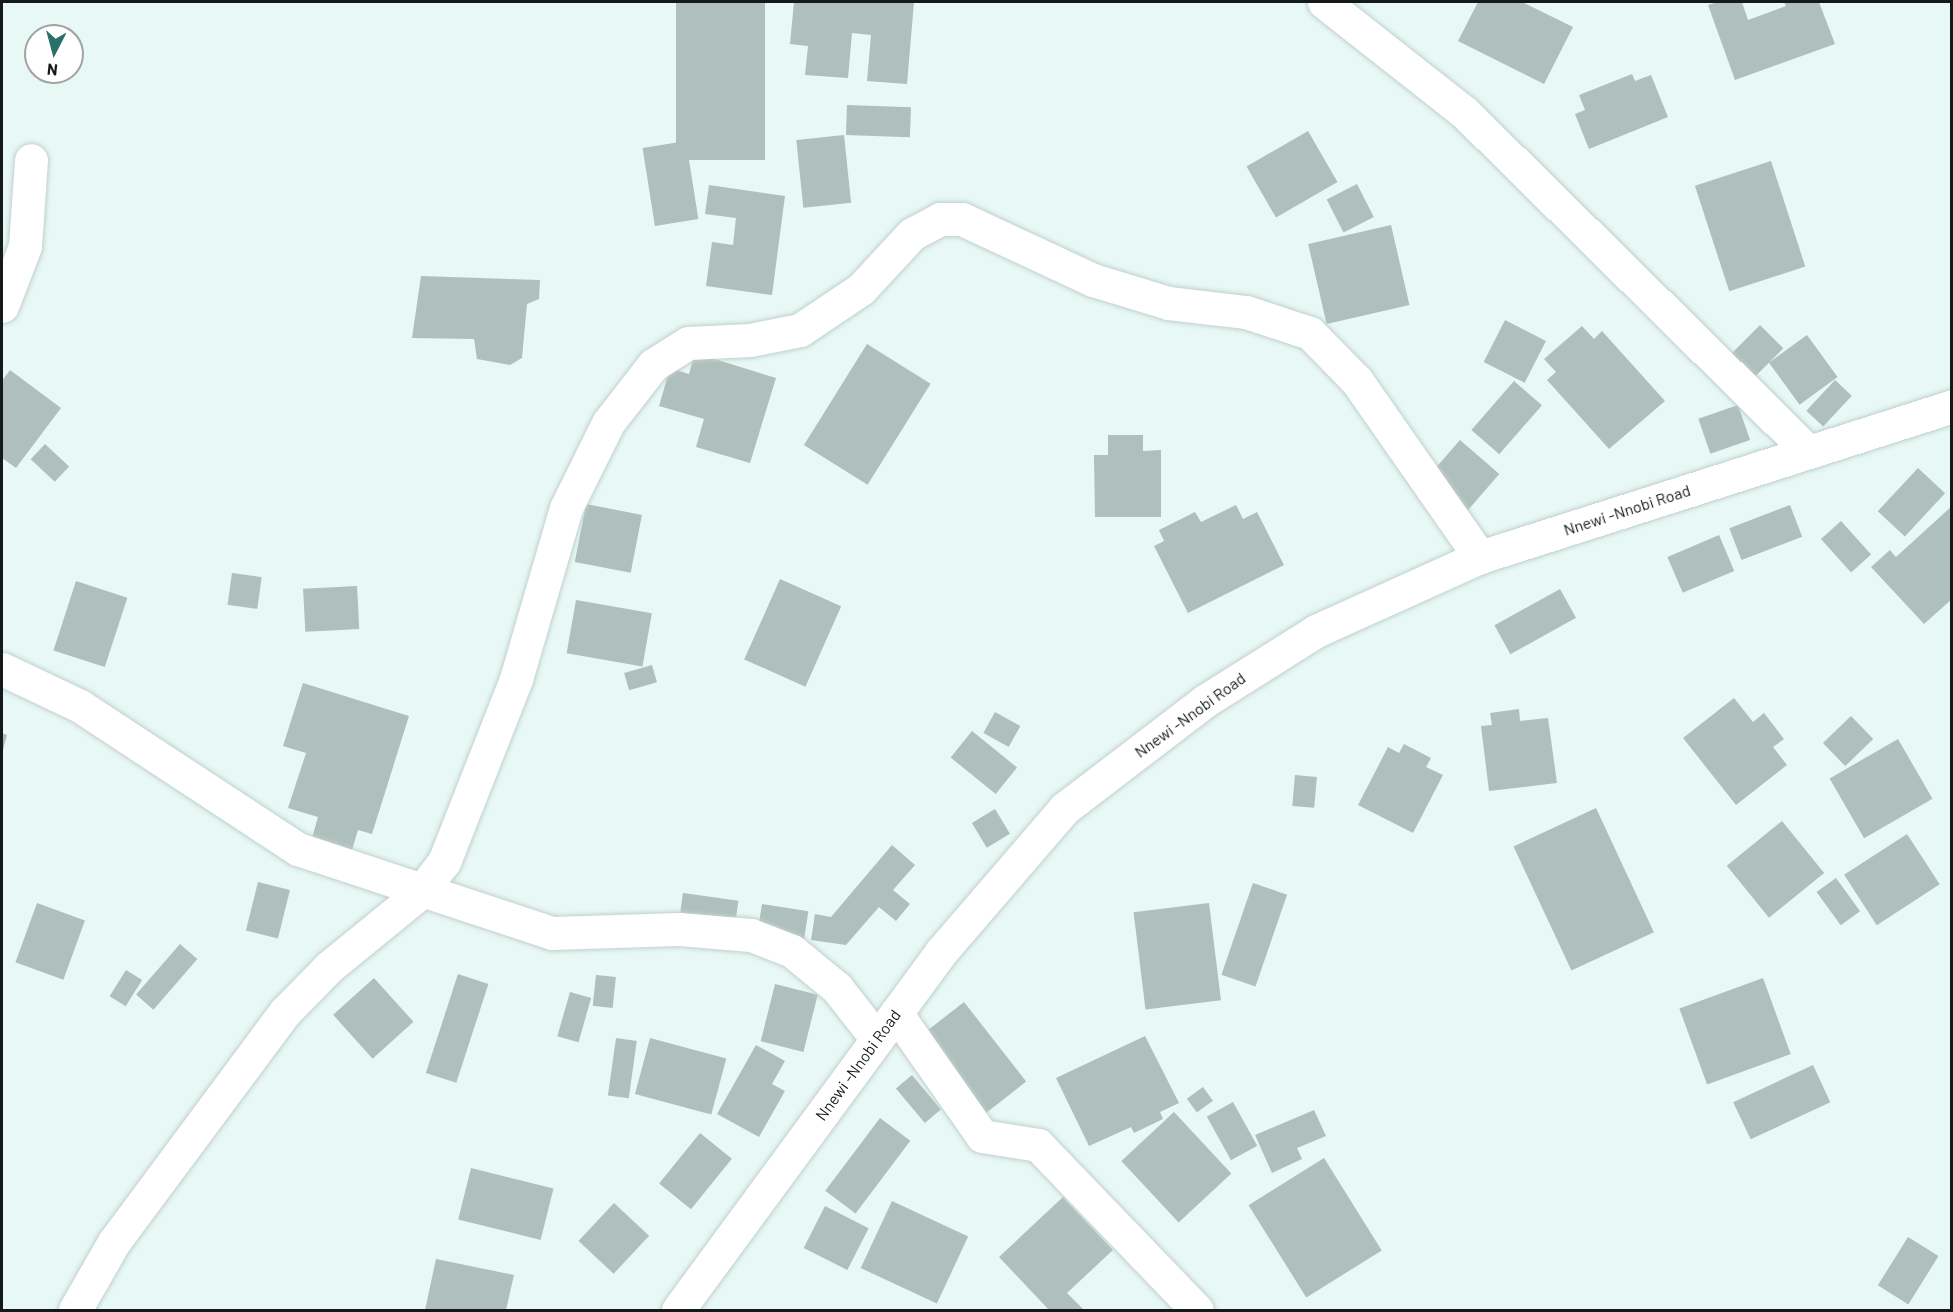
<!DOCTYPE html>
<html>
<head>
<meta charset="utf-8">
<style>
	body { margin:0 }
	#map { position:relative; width:1953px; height:1312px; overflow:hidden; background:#e8f8f5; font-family:Barlow,sans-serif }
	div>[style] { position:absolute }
	.building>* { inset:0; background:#afbfbc; transform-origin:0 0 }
	.roads { filter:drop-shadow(0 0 2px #c0d0ce) drop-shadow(0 0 2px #c0d0ce) }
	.minor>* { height:33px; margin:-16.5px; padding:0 16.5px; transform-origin:16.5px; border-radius:16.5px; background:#fff }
	.secondary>* { height:33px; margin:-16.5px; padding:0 16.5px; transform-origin:16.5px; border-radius:16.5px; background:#fff }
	span { translate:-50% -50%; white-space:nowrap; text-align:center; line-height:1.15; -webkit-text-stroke:4.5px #fff; paint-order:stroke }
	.street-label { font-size:16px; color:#141a19 }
	.frame { position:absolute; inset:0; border:3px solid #141a19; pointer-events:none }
	.north { position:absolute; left:24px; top:24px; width:60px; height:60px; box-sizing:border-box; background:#fff; border:2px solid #a1a3a3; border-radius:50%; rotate:186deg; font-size:16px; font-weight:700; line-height:24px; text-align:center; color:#141a19 }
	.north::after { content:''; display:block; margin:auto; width:21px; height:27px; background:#297169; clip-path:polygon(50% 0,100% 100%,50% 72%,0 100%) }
</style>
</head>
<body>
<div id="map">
	<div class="building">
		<i style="left:676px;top:2px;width:89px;height:158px"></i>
		<i style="clip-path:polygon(794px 2px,914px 2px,907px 84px,867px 81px,871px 35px,852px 33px,848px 78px,805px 75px,808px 46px,790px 44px)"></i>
		<i style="clip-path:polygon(1478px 2px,1522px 2px,1573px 27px,1544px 84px,1458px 41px)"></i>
		<i style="clip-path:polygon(1718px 2px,1742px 2px,1748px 20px,1786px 6px,1784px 2px,1819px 2px,1835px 44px,1735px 80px,1708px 5px)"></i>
		<i style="clip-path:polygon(1632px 74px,1635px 81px,1651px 75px,1668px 117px,1589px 149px,1575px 114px,1585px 110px,1579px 95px)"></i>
		<i style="left:847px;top:105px;width:64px;height:30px;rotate:2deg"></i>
		<i style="left:1308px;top:131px;width:59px;height:71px;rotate:60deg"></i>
		<i style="left:844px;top:135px;width:68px;height:48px;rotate:84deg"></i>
		<i style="left:686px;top:141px;width:79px;height:44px;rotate:81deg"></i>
		<i style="left:1771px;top:161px;width:111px;height:80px;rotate:72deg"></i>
		<i style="left:1357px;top:184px;width:37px;height:34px;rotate:63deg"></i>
		<i style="clip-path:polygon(709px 185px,785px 196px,772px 295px,706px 286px,712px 242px,733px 245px,736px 218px,705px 214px)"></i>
		<i style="left:1391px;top:225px;width:82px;height:85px;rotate:77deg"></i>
		<i style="clip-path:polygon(421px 276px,540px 280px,539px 299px,527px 304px,522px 358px,510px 365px,477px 359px,474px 339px,412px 338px)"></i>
		<i style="left:1505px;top:320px;width:46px;height:47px;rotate:27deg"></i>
		<i style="left:1760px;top:325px;width:33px;height:46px;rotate:45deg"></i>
		<i style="clip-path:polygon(1582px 326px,1594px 339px,1602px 331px,1665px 401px,1609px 449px,1547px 380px,1556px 372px,1544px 359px)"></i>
		<i style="left:1807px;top:335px;width:52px;height:47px;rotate:54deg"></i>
		<i style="left:867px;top:344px;width:75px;height:119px;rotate:32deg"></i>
		<i style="clip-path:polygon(695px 353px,776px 378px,750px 463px,696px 447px,704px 419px,659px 406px,670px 368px,689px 374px)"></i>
		<i style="clip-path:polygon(10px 370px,61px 408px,16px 468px,2px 458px,2px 381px)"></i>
		<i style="left:1835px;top:380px;width:23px;height:42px;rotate:43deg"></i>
		<i style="left:1514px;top:381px;width:37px;height:65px;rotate:41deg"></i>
		<i style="left:1738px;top:405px;width:37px;height:42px;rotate:71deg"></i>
		<i style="clip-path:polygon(1108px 435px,1143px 435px,1143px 451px,1161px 450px,1161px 517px,1095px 517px,1094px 455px,1108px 455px)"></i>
		<i style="left:1460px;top:440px;width:52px;height:50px;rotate:41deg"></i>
		<i style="left:45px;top:444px;width:33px;height:21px;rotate:43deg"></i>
		<i style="left:1918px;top:468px;width:37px;height:59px;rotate:43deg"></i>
		<i style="left:586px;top:504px;width:57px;height:59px;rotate:11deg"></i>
		<i style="clip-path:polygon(1236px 505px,1243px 519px,1257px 512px,1284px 565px,1188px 613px,1154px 546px,1164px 541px,1159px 530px,1195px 512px,1201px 522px)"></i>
		<i style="left:1790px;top:505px;width:34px;height:65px;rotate:69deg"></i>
		<i style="clip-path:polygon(1952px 506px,1952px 599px,1924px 624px,1871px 567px,1890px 550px,1896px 557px)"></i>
		<i style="left:1841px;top:521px;width:45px;height:27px;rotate:48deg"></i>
		<i style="left:1719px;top:535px;width:39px;height:56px;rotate:67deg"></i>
		<i style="left:232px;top:573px;width:30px;height:32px;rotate:8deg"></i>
		<i style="left:780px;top:579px;width:67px;height:88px;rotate:24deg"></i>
		<i style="left:76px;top:581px;width:54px;height:73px;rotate:18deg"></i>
		<i style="left:357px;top:586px;width:43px;height:54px;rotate:87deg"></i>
		<i style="left:1560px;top:589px;width:33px;height:75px;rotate:61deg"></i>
		<i style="left:576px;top:600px;width:77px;height:54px;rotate:10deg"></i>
		<i style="left:652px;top:665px;width:18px;height:29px;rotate:74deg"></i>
		<i style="clip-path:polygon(303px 683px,409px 716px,372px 834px,358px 830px,352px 850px,312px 838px,318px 817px,288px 808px,306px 753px,283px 746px)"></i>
		<i style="clip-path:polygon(1734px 698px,1753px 722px,1764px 713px,1784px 739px,1773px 747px,1787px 765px,1736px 805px,1683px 738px)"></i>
		<i style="clip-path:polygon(1519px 709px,1520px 721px,1548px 718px,1557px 783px,1489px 791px,1481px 726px,1492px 725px,1490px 713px)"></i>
		<i style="left:995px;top:712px;width:29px;height:24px;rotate:29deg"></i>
		<i style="left:1851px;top:716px;width:32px;height:39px;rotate:46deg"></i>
		<i style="left:972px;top:731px;width:58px;height:34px;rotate:39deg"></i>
		<i style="clip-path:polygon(2px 733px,7px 735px,2px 754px)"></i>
		<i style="left:1898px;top:739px;width:69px;height:79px;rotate:60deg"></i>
		<i style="clip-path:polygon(1404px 744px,1431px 758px,1426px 767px,1443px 775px,1413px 833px,1358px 805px,1388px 747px,1399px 753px)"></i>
		<i style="left:1295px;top:775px;width:22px;height:31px;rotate:5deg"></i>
		<i style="left:1596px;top:808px;width:137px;height:91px;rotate:65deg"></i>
		<i style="left:995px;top:809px;width:29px;height:27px;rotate:59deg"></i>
		<i style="left:1782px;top:821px;width:67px;height:71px;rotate:51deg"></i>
		<i style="left:1907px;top:834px;width:60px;height:75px;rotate:57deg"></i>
		<i style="clip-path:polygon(892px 845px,915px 865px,893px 890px,910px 904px,896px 921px,879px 907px,846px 945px,811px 940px,815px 914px,831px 917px)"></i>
		<i style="left:1836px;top:878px;width:41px;height:24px;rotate:54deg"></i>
		<i style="left:258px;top:882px;width:33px;height:50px;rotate:14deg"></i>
		<i style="left:1253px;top:883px;width:36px;height:97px;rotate:19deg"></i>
		<i style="left:683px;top:893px;width:56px;height:29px;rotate:8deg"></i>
		<i style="left:37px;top:903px;width:51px;height:63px;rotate:20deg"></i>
		<i style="left:1209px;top:903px;width:98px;height:76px;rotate:83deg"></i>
		<i style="left:762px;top:904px;width:47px;height:31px;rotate:9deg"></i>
		<i style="left:180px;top:944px;width:23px;height:67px;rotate:41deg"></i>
		<i style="left:126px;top:970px;width:19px;height:31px;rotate:32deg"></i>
		<i style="left:458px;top:974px;width:32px;height:104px;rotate:18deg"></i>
		<i style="left:596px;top:975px;width:20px;height:31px;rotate:6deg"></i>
		<i style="left:374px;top:978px;width:59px;height:55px;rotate:48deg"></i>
		<i style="left:1763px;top:978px;width:81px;height:89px;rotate:70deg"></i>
		<i style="left:775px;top:984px;width:44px;height:59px;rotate:14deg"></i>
		<i style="left:570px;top:992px;width:22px;height:46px;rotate:16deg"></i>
		<i style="left:964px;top:1002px;width:101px;height:57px;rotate:52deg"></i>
		<i style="clip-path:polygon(1145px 1036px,1179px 1103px,1160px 1112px,1163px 1119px,1134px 1133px,1131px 1127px,1089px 1146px,1056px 1078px)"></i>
		<i style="left:616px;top:1038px;width:21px;height:58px;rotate:8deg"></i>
		<i style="left:650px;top:1038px;width:79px;height:58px;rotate:15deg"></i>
		<i style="clip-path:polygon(756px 1045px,785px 1061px,772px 1084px,785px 1091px,759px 1137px,717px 1114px)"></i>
		<i style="left:1813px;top:1065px;width:41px;height:88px;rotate:65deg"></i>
		<i style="left:912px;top:1075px;width:45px;height:21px;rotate:50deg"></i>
		<i style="left:1203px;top:1087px;width:17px;height:20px;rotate:54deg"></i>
		<i style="left:1233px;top:1102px;width:50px;height:30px;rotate:61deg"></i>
		<i style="clip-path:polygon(1314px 1110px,1326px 1136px,1297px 1148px,1302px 1159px,1272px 1173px,1255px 1135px)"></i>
		<i style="left:1174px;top:1112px;width:84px;height:72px;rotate:47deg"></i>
		<i style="left:880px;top:1118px;width:38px;height:91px;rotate:37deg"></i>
		<i style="left:700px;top:1133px;width:41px;height:65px;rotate:39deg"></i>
		<i style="left:1324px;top:1158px;width:109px;height:89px;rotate:58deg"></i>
		<i style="left:471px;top:1168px;width:85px;height:53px;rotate:14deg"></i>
		<i style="clip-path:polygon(1063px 1197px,1113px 1250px,1067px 1293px,1084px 1310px,1049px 1310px,999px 1257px)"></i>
		<i style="left:892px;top:1201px;width:84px;height:74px;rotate:25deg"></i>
		<i style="left:614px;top:1203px;width:48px;height:52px;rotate:43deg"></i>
		<i style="left:825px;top:1206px;width:49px;height:47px;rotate:27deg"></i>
		<i style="left:1908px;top:1237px;width:36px;height:57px;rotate:32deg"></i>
		<i style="clip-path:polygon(436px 1259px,514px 1275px,506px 1310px,425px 1310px)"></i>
	</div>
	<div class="roads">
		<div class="minor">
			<i style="left:1324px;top:2px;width:178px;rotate:38.2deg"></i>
			<i style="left:1464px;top:112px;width:484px;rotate:44.6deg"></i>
			<i style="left:2px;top:306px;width:64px;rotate:-69deg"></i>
			<i style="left:25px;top:246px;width:86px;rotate:-86deg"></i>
			<i style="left:2px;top:669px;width:86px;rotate:25.4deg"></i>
			<i style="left:80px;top:706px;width:261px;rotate:33.3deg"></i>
			<i style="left:298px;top:849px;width:268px;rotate:18.3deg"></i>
			<i style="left:552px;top:933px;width:127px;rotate:-1.8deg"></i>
			<i style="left:679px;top:929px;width:72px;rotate:4.8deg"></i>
			<i style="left:751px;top:935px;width:44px;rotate:21.3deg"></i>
			<i style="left:792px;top:951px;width:58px;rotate:39.4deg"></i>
			<i style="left:837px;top:988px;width:65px;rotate:51.9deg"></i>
			<i style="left:896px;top:1013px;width:150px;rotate:55deg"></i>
			<i style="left:982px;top:1136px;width:57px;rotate:9.1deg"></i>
			<i style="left:1038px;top:1145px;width:229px;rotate:46.1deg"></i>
			<i style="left:75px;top:1310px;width:78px;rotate:-60.2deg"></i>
			<i style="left:114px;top:1242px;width:287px;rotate:-53.4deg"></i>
			<i style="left:285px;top:1012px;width:63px;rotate:-45.6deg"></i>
			<i style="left:329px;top:967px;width:119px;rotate:-39.2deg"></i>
			<i style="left:421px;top:892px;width:38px;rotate:-53deg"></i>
			<i style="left:444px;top:862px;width:197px;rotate:-68.5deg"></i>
			<i style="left:516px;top:679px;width:178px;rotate:-73.7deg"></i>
			<i style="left:566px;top:508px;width:95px;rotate:-63.7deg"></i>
			<i style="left:608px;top:423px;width:73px;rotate:-52.2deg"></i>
			<i style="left:653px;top:365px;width:41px;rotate:-32.2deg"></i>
			<i style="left:688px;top:343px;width:62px;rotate:-2.8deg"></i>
			<i style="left:750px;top:340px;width:51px;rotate:-11.3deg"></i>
			<i style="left:800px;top:330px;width:73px;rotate:-33.9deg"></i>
			<i style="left:861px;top:289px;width:75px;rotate:-47.2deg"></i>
			<i style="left:912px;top:234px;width:32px;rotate:-28deg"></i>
			<i style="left:940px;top:219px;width:22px"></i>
			<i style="left:962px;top:219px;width:145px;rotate:25deg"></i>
			<i style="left:1093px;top:280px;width:78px;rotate:17deg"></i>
			<i style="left:1168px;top:303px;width:79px;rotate:6.6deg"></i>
			<i style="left:1246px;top:312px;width:67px;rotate:18.2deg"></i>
			<i style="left:1310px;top:333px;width:67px;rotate:45.6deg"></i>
			<i style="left:1357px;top:381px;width:215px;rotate:55.1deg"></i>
		</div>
		<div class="secondary">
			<i style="left:678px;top:1310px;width:444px;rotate:-53.7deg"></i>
			<i style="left:941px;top:952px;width:190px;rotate:-49.3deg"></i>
			<i style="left:1065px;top:808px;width:176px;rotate:-37.4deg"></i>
			<i style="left:1205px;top:701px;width:131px;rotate:-32.2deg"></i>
			<i style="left:1316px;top:631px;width:180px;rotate:-24.3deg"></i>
			<i style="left:1480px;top:557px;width:496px;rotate:-17.7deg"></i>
		</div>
	</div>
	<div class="street-label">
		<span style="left:1627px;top:510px;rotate:-18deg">Nnewi -Nnobi Road</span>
		<span style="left:1190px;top:715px;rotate:-36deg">Nnewi -Nnobi Road</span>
		<span style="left:858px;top:1065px;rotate:-54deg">Nnewi -Nnobi Road</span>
	</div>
	<div class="frame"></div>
	<div class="north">N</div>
</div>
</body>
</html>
